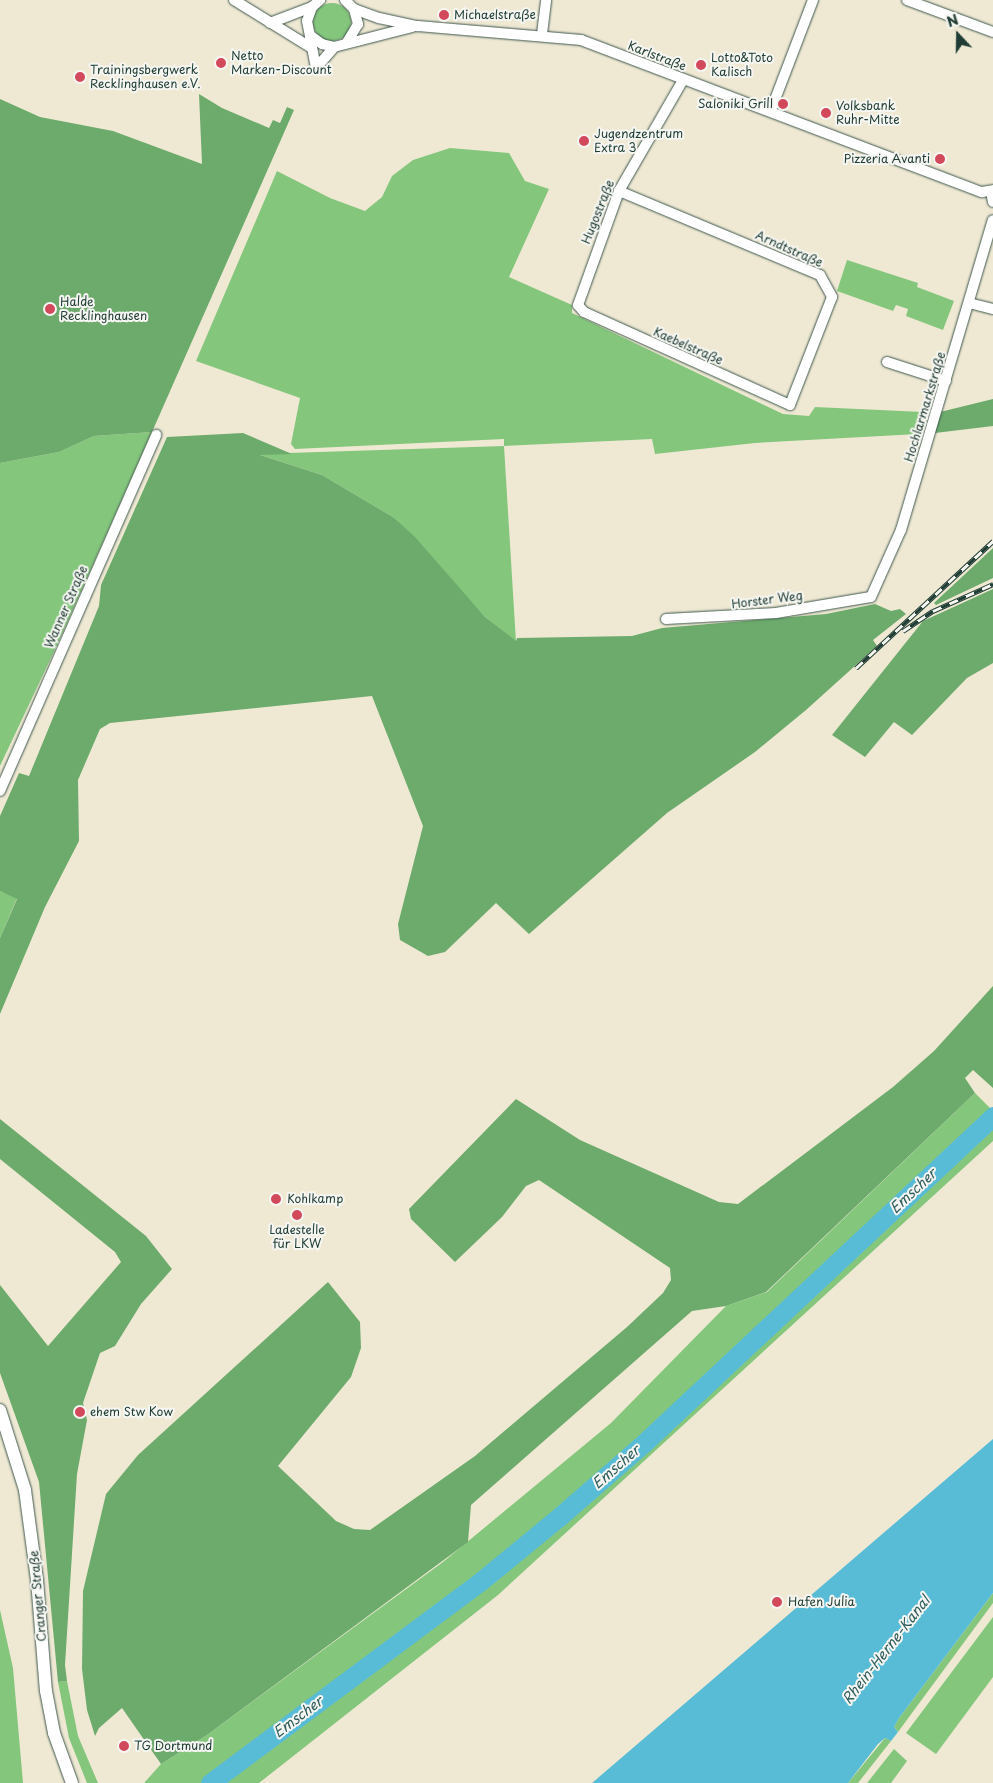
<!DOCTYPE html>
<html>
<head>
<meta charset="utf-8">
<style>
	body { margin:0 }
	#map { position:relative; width:993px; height:1783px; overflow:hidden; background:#efe9d4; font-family:"Playpen Sans",sans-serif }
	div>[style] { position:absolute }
	.green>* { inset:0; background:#85c67d }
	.round { border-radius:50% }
	.forest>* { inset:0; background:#6cab6c }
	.water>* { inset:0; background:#58bcd7 }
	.river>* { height:19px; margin:-9.5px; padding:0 9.5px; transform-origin:9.5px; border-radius:9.5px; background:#58bcd7 }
	.roads { filter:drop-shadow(0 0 1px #3e574c) drop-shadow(0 0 1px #3e574c) }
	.minor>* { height:10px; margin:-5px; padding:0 5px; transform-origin:5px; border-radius:5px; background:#fff }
	.major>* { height:12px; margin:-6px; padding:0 6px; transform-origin:6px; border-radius:6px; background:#fff }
	.rail>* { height:5px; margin-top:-2.5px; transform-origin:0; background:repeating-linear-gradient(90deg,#f6f6f2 0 9px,#1f3d34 0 18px); box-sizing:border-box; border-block:1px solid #1f3d34 }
	.dots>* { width:14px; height:14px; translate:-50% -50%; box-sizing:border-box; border:2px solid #f6f6f2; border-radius:50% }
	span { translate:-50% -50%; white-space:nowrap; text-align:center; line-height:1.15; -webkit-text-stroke:4px #f6f6f2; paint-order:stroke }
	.poi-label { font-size:12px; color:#1f3d34 }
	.left { translate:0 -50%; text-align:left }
	.right { translate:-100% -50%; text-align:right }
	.street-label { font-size:12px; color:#1f3d34 }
	.water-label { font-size:14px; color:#2d5d5d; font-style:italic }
	.north { position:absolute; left:933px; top:10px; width:50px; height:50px; -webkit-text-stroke:4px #f6f6f2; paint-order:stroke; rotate:339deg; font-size:14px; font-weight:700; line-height:20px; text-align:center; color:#1f3d34 }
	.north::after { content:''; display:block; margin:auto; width:18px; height:22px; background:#1f3d34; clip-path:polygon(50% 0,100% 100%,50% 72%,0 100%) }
</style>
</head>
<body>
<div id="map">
	<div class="green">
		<i class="round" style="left:313px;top:3px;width:38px;height:38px"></i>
		<i style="clip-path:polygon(450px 148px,509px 153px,525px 181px,549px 189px,509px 277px,572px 305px,572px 313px,783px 414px,809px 416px,815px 407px,923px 412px,918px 434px,755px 443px,655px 454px,652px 439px,504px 446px,516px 642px,485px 617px,393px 517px,322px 475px,257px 454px,504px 446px,504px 439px,295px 449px,291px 444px,300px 398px,196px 361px,277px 171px,330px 198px,365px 211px,382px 197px,392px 176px,413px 160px)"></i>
		<i style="clip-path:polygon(847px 260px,918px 283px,917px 287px,954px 301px,943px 330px,906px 316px,908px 309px,896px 305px,893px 311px,837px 291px)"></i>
		<i style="clip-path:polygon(152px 432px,58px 643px,0 766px,0 463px,59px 452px,94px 436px)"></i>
		<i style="clip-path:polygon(0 891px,17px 898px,0 938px)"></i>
		<i style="clip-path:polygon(975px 1093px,993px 1111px,993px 1141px,498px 1595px,259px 1783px,144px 1783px,161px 1764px,207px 1735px,443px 1562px,611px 1423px,726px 1306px,767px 1292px)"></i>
		<i style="clip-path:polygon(993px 1593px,993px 1603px,898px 1732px,894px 1727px,899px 1718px)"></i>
		<i style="clip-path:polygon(0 1610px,13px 1668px,23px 1783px,0 1783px)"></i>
		<i style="clip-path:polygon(993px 1617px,993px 1677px,936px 1754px,906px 1733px)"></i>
		<i style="clip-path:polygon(67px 1681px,78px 1736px,98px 1783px,87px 1783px,69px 1738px,58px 1682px)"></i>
		<i style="clip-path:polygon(885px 1738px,891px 1741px,858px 1783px,848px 1783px)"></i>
		<i style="clip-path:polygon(894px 1749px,907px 1761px,891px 1783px,867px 1783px)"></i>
	</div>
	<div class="forest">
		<i style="clip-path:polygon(199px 94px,222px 108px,269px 128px,273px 120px,280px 123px,287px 107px,294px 110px,152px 432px,94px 436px,59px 452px,0 463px,0 99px,40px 117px,113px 131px,202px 164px)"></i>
		<i style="clip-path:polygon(993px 399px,993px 426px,935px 433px,940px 412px)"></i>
		<i style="clip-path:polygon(243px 433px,292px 454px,260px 455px,322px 475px,393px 517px,415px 537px,485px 617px,516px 641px,517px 638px,632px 636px,662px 628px,826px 614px,875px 604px,891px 611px,900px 609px,906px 614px,873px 640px,877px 646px,806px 710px,755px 752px,667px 813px,529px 934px,496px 903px,445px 952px,428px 956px,400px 940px,398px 924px,423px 826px,372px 696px,110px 723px,100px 729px,78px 780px,79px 841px,45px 907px,0 1014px,0 938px,17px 899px,0 891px,0 816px,19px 773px,29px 776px,99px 606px,101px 585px,167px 437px)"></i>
		<i style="clip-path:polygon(993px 548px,993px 578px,936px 605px,934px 603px)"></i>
		<i style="clip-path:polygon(993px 589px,993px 663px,967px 678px,912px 735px,894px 722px,865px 757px,832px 735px,923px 621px)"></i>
		<i style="clip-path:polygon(993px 986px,993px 1088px,973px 1070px,965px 1078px,975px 1093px,766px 1292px,726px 1306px,692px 1311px,471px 1505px,468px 1542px,207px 1735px,161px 1764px,122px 1708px,99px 1728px,95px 1736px,87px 1710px,82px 1669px,83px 1591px,106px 1494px,138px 1455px,328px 1282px,360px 1322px,361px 1348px,351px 1377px,278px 1466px,336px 1521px,354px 1529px,370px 1530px,475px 1456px,627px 1327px,663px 1293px,671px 1280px,670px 1268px,539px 1180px,526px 1186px,502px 1217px,455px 1262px,411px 1219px,409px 1209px,516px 1099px,580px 1140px,719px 1202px,738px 1204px,893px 1087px,934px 1051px)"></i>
		<i style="clip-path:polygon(0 1119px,146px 1236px,172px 1269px,141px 1304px,115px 1346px,100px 1353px,83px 1403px,87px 1420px,77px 1474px,65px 1665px,67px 1681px,58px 1682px,39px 1482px,0 1373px,0 1285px,48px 1346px,121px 1262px,115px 1252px,0 1159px)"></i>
	</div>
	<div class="water">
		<i style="clip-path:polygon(993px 1439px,993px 1593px,899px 1718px,894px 1727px,898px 1732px,891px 1741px,885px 1738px,878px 1744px,848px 1783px,592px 1783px)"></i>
	</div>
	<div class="river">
		<i style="left:210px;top:1783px;width:338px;rotate:-36.7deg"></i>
		<i style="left:481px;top:1581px;width:101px;rotate:-39.4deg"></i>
		<i style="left:559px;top:1517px;width:114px;rotate:-41.1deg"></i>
		<i style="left:645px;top:1442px;width:477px;rotate:-43.1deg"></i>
	</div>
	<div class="roads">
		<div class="minor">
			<i style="left:234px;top:0;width:89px;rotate:31.7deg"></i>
			<i style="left:345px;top:0;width:13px;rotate:45deg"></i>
			<i style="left:354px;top:9px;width:16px;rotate:75deg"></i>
			<i style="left:358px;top:24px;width:21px;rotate:121deg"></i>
			<i style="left:907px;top:0;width:92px;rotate:20.4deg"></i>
			<i style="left:354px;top:9px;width:27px;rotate:20deg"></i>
			<i style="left:379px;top:18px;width:40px;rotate:12deg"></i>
			<i style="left:418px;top:26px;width:164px;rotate:4.9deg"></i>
			<i style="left:581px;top:40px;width:429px;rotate:20.8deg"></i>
			<i style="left:982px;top:192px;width:11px;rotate:-10deg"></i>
			<i style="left:270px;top:23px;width:45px;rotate:-20.9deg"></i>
			<i style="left:542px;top:34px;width:34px;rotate:-83deg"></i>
			<i style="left:311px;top:36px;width:14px;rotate:36deg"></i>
			<i style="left:322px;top:44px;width:12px;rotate:14deg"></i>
			<i style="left:334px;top:47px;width:81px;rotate:-14.4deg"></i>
			<i style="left:316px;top:68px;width:48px;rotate:-100.8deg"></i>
			<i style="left:307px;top:21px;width:15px;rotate:-70deg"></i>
			<i style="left:312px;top:7px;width:11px;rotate:-41deg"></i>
			<i style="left:316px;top:68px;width:28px;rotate:-49deg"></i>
			<i style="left:771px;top:110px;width:118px;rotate:-69.1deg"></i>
			<i style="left:619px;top:191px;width:218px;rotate:22.7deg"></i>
			<i style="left:820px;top:275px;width:25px;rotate:61deg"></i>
			<i style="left:832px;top:297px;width:116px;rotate:111.3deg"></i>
			<i style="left:790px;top:405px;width:226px;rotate:-155.7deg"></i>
			<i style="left:584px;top:312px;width:9px;rotate:-131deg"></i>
			<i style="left:578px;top:305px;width:121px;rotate:-70.2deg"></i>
			<i style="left:619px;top:191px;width:128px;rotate:-60deg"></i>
			<i style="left:991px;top:191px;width:11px;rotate:80deg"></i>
			<i style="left:969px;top:303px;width:25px;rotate:14deg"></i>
			<i style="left:887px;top:362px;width:62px;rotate:17.9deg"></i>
			<i style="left:666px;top:619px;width:110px;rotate:-3.1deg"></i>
			<i style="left:776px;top:613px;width:96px;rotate:-9.6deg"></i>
			<i style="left:871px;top:597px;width:73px;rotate:-65.9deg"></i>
			<i style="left:901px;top:530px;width:323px;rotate:-73.5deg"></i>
			<i style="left:0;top:791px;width:389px;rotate:-66.3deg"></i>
		</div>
		<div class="major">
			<i style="left:0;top:1410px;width:84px;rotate:72.6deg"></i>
			<i style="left:25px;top:1490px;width:91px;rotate:82.4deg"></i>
			<i style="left:37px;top:1580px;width:111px;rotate:85.4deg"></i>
			<i style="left:46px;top:1691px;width:43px;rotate:79.2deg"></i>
			<i style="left:54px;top:1733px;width:53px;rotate:70.2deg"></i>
		</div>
	</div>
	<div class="rail">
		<i style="left:903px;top:631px;width:36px;rotate:-34deg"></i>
		<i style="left:933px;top:611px;width:66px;rotate:-24.2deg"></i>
		<i style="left:856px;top:668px;width:187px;rotate:-42.8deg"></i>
	</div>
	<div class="dots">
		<i style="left:444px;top:15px;background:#d1495b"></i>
		<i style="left:221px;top:63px;background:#d1495b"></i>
		<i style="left:701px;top:65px;background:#d1495b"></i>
		<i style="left:80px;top:77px;background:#d1495b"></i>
		<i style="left:783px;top:104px;background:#d1495b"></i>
		<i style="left:826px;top:113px;background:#d1495b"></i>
		<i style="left:584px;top:141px;background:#d1495b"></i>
		<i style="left:940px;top:159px;background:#d1495b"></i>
		<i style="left:50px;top:309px;background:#d1495b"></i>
		<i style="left:276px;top:1199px;background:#d1495b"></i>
		<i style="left:297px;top:1215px;background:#d1495b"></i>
		<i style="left:80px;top:1412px;background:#d1495b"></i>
		<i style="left:777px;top:1602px;background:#d1495b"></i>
		<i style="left:124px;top:1746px;background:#d1495b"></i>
	</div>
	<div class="poi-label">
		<span class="left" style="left:454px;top:15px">Michaelstraße</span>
		<span class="left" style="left:231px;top:63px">Netto<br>Marken-Discount</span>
		<span class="left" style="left:711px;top:65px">Lotto&amp;Toto<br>Kalisch</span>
		<span class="left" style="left:90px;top:77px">Trainingsbergwerk<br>Recklinghausen e.V.</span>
		<span class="right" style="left:773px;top:104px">Saloniki Grill</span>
		<span class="left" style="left:836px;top:113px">Volksbank<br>Ruhr-Mitte</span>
		<span class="left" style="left:594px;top:141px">Jugendzentrum<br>Extra 3</span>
		<span class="right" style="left:930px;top:159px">Pizzeria Avanti</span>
		<span class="left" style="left:60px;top:309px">Halde<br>Recklinghausen</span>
		<span class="left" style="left:287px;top:1199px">Kohlkamp</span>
		<span style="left:297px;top:1237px">Ladestelle<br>für LKW</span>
		<span class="left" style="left:90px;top:1412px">ehem Stw Kow</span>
		<span class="left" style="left:788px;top:1602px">Hafen Julia</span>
		<span class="left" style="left:134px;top:1746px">TG Dortmund</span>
	</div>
	<div class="street-label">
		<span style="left:657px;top:56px;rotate:21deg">Karlstraße</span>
		<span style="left:598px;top:212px;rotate:-68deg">Hugostraße</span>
		<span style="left:789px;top:249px;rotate:24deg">Arndtstraße</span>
		<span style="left:688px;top:346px;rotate:24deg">Kaebelstraße</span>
		<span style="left:925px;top:407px;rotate:-73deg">Hochlarmarkstraße</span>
		<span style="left:767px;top:600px;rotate:-7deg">Horster Weg</span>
		<span style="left:66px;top:607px;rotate:-66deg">Wanner Straße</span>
		<span style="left:38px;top:1596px;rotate:-95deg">Cranger Straße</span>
	</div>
	<div class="water-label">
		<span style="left:913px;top:1191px;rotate:-43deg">Emscher</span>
		<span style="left:616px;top:1467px;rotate:-41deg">Emscher</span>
		<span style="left:886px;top:1650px;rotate:-52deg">Rhein-Herne-Kanal</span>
		<span style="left:298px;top:1717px;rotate:-37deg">Emscher</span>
	</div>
	<div class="north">N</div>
</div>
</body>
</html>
